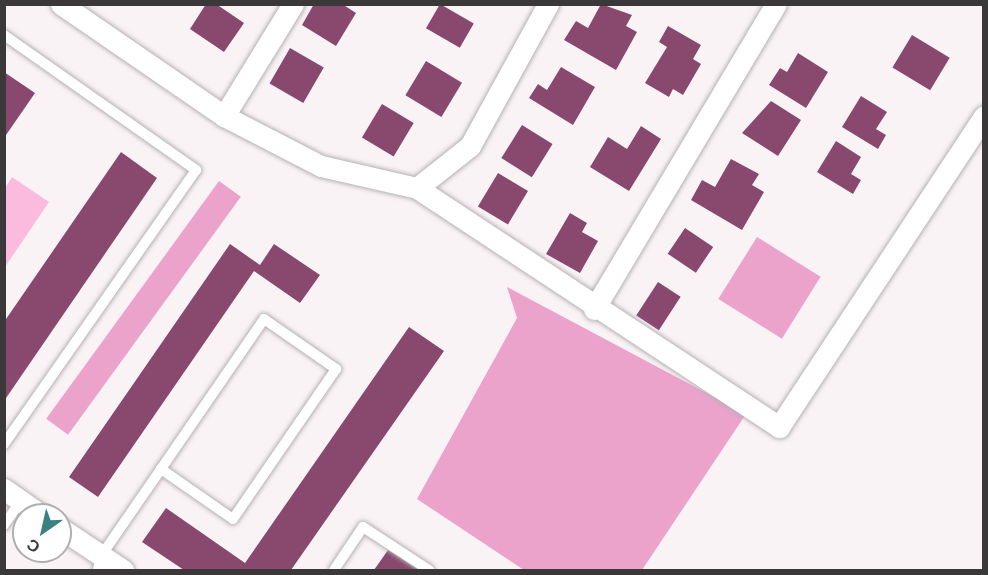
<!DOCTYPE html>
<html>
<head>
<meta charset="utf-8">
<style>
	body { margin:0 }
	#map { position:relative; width:988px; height:575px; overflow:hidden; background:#f9f3f6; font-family:Barlow,sans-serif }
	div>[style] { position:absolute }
	.green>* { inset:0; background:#fbbbdf }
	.forest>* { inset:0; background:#eba3cc; transform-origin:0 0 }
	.building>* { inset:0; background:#89496f; transform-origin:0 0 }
	.roads { filter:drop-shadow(0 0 2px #b7b0b4) drop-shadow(0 0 2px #b7b0b4) }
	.lane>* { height:10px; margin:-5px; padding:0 5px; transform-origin:5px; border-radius:5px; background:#fff }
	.street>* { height:21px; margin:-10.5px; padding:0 10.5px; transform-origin:10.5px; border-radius:10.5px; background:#fff }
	span { translate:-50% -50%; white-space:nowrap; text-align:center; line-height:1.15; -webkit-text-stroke:6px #fff; paint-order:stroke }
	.frame { position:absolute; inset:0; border:6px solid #3a3839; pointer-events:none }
	.north { position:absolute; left:12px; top:503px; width:60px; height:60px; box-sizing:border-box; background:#fff; border:2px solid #b0afb0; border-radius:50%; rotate:214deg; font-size:16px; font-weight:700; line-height:24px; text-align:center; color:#3a3839 }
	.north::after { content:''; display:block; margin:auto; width:21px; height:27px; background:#398281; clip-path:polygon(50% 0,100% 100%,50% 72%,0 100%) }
</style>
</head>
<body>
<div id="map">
	<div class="green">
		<i style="clip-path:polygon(12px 177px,49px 202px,5px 267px,5px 188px)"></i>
	</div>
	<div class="forest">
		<i style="left:219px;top:181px;width:27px;height:294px;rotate:36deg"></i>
		<i style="left:757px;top:237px;width:75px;height:73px;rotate:32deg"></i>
		<i style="clip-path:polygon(507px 287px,746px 414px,642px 570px,524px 570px,417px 499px,517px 318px)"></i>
	</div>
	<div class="building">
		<i style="clip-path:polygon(206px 4px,216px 4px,244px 23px,224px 52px,190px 29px)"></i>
		<i style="clip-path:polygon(314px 4px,342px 4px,356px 13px,336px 46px,302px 25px)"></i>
		<i style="left:440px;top:4px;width:39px;height:28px;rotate:30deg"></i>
		<i style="clip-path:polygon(601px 4px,632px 15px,626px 26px,637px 32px,616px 70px,564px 40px,576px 21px,588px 28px)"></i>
		<i style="clip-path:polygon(668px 26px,701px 45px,693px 59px,701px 64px,683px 95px,673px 89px,669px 97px,645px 83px,667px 47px,659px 42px)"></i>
		<i style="left:912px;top:35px;width:44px;height:38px;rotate:31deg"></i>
		<i style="left:290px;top:48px;width:39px;height:41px;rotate:30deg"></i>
		<i style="clip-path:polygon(798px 53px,828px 72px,806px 108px,769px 85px,780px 68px,787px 72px)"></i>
		<i style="left:426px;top:61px;width:42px;height:40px;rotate:31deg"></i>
		<i style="clip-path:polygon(561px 67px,595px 87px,573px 125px,529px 98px,538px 84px,547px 90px)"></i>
		<i style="clip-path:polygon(4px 72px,35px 93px,4px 138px)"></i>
		<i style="clip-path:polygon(861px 96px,887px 112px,876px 129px,886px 135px,878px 149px,842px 127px)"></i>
		<i style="clip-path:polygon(771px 101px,801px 120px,778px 156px,742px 133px)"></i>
		<i style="left:382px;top:104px;width:37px;height:39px;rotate:31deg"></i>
		<i style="left:522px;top:125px;width:36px;height:39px;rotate:32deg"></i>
		<i style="clip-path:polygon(641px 126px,661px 139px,629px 191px,590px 167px,608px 137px,627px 149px)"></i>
		<i style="clip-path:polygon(836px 141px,861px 157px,851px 174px,861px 180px,853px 194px,817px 172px)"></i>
		<i style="clip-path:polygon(121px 152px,157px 178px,4px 401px,4px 322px)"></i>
		<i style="clip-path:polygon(731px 159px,759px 174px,752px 185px,764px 192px,742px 230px,691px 200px,702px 180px,715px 187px)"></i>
		<i style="left:498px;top:173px;width:35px;height:39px;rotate:31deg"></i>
		<i style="clip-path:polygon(570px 213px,587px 223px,582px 232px,598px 241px,580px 273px,546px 254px)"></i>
		<i style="left:685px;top:228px;width:34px;height:31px;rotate:34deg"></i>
		<i style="clip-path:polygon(230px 244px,260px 265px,274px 244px,320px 275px,300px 303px,254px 271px,98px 497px,69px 477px)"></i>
		<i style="left:658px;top:282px;width:27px;height:40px;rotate:33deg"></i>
		<i style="clip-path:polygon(409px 327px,444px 351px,291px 570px,184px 570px,142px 542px,166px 508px,245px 563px)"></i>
		<i style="clip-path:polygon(388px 550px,419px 570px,374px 570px)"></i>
	</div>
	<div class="roads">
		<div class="lane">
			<i style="left:4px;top:35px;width:235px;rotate:35.1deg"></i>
			<i style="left:196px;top:170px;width:335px;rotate:125deg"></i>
			<i style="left:4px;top:525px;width:29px;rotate:-55deg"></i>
			<i style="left:98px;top:570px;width:14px;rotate:-78deg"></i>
			<i style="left:101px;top:556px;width:106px;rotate:-55.4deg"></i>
			<i style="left:161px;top:469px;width:182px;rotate:-55.5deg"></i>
			<i style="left:264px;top:319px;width:88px;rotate:34.8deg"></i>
			<i style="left:336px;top:369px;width:182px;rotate:124.5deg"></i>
			<i style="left:233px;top:519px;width:88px;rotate:-145.2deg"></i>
			<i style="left:334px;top:570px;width:52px;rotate:-56deg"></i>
			<i style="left:363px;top:527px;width:79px;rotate:33.1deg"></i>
		</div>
		<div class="street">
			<i style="left:61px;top:4px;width:198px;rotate:34.5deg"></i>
			<i style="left:224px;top:116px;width:109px;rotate:27.3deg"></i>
			<i style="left:321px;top:166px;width:98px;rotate:12.9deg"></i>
			<i style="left:417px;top:188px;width:434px;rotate:33.4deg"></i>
			<i style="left:779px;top:427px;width:372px;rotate:-56.6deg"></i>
			<i style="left:224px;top:116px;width:132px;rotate:-58.4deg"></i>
			<i style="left:417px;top:188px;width:68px;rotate:-38.4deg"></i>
			<i style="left:470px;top:146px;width:162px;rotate:-61.2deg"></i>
			<i style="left:594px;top:309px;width:355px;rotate:-59.2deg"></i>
			<i style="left:4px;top:489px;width:45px;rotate:35.1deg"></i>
			<i style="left:60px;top:528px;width:76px;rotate:33.7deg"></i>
		</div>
	</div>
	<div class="frame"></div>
	<div class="north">С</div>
</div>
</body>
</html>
